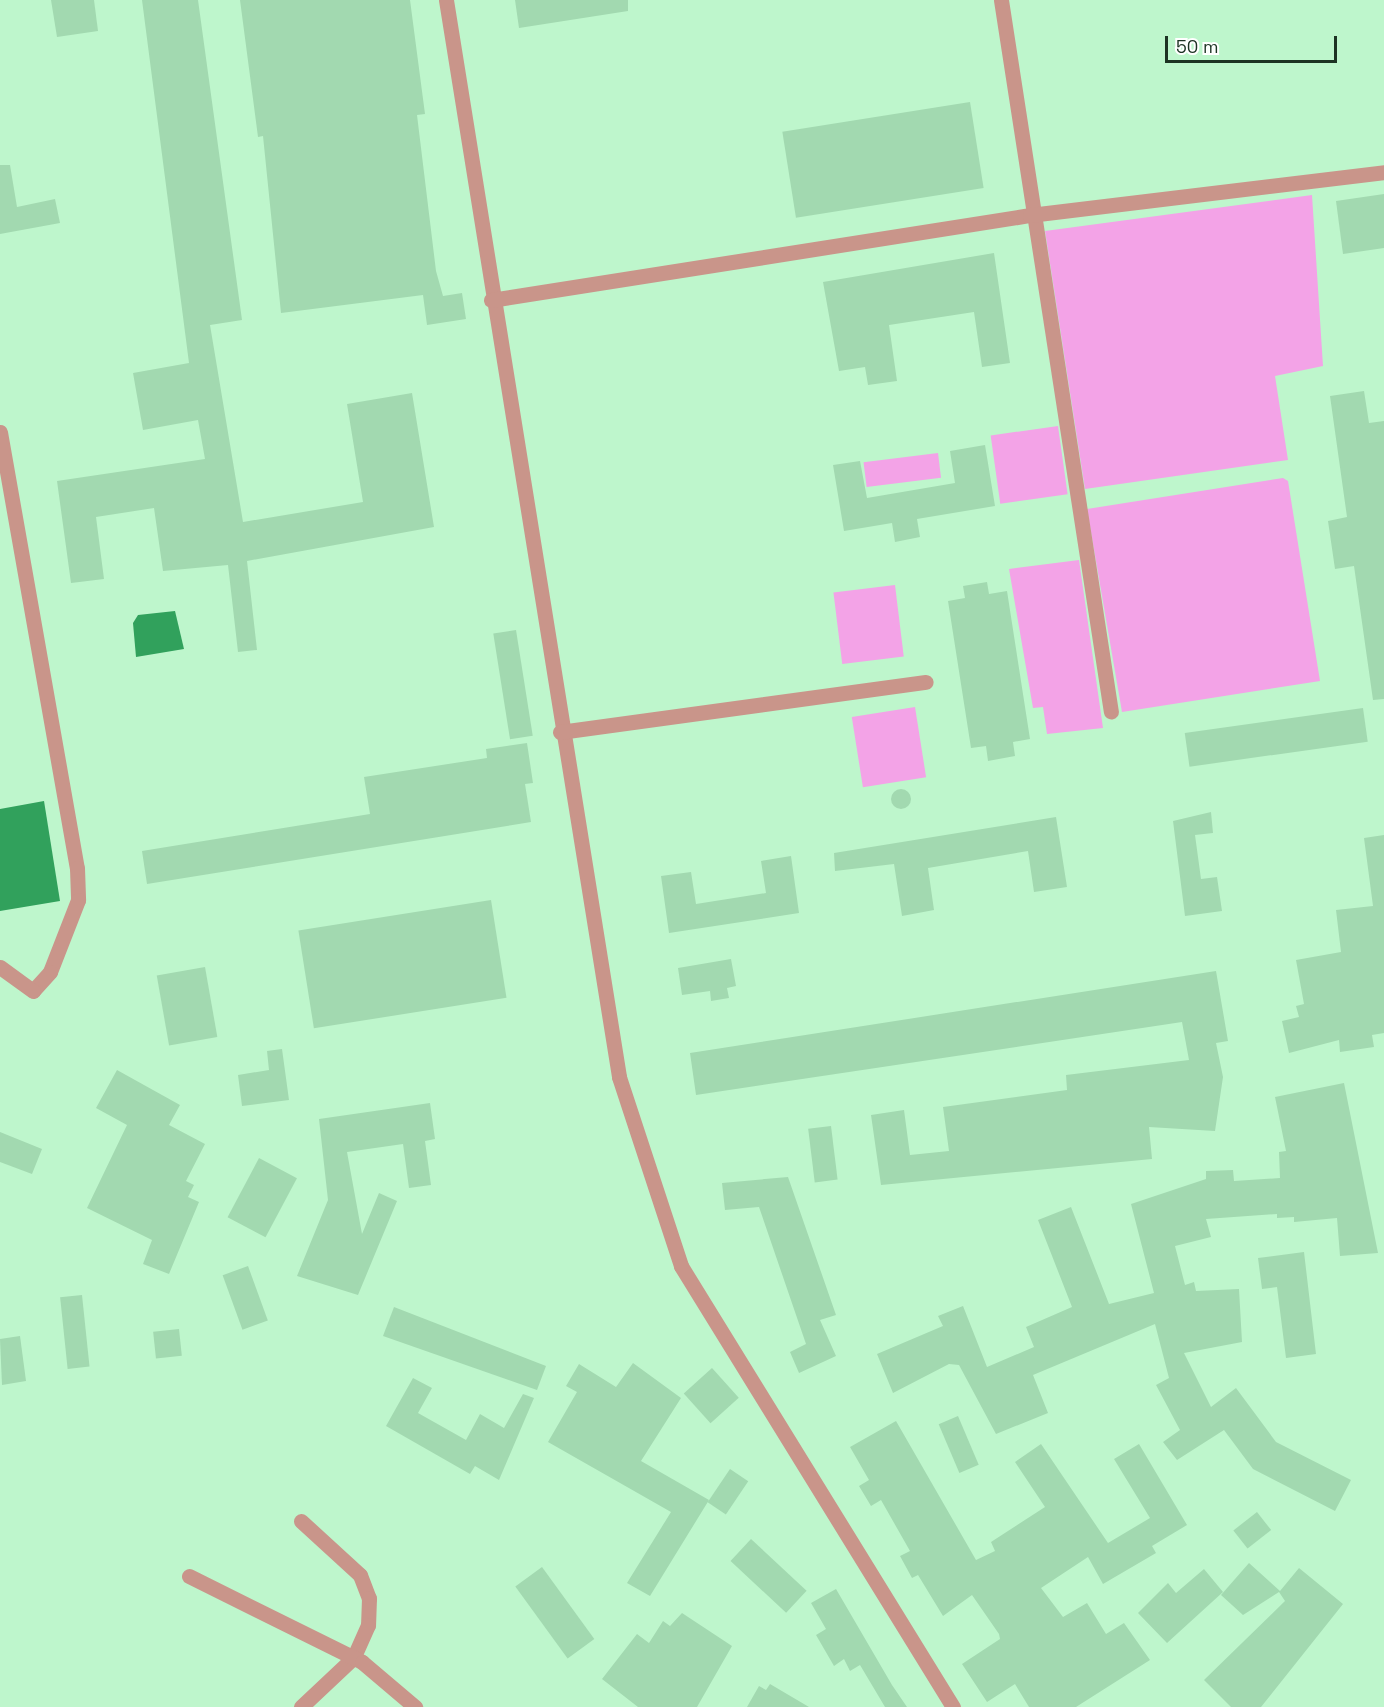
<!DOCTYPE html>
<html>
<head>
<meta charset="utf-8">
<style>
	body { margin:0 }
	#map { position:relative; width:1384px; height:1707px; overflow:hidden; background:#bef6cc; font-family:"Space Grotesk",sans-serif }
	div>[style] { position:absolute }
	.green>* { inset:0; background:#f3a3e7; transform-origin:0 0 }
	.water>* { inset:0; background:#31a15c }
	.building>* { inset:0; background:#a2d9b0; transform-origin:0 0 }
	.round { border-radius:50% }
	.minor>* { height:15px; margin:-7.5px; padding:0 7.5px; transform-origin:7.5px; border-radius:7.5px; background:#c9958a }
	span { translate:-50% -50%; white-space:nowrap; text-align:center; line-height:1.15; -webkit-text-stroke:4.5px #fff; paint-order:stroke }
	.scale { position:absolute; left:1165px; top:36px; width:172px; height:27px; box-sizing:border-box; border:3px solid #1d3323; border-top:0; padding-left:8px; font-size:18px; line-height:21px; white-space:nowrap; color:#1d3323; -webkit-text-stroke:4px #fff; paint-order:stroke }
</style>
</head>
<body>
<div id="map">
	<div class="green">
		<i style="clip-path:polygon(1312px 195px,1323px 366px,1275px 376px,1288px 460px,1085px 489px,1045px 231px)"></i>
		<i style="left:1058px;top:426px;width:69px;height:68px;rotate:82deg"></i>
		<i style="left:938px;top:453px;width:25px;height:75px;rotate:83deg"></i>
		<i style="clip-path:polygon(1283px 478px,1288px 481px,1320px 681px,1122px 712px,1087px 509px)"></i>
		<i style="clip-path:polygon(1079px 560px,1103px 728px,1047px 734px,1043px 707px,1033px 708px,1009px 569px)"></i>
		<i style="left:895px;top:585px;width:72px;height:62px;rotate:83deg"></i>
		<i style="left:915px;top:707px;width:71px;height:64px;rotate:81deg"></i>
	</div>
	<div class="water">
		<i style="clip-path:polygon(175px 611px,184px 649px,136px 657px,133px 623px,138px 615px)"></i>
		<i style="clip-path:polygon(44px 801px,60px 901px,0 911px,0 809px)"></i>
	</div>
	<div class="building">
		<i style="clip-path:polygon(51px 0,94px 0,98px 31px,57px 37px)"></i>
		<i style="clip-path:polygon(142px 0,198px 0,242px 320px,210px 325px,243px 522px,363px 502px,347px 404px,412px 393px,434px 527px,247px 561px,257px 650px,238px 652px,228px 565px,163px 571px,154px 508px,96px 517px,104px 579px,71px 583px,57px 481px,205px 459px,198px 420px,143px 430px,133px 373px,189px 363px)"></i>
		<i style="clip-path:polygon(240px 0,410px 0,425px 114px,417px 115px,436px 271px,443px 296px,462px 293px,466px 319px,427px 325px,423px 295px,281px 313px,263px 136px,258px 137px)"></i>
		<i style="clip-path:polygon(515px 0,628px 0,628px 11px,519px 28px)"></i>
		<i style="left:970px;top:102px;width:87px;height:190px;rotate:81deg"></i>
		<i style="clip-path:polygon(0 165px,10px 165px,17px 207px,55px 199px,60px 223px,0 234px)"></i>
		<i style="clip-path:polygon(1384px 194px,1384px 248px,1343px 254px,1336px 201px)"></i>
		<i style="clip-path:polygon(994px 253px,1010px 363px,982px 367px,974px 312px,889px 325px,897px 381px,868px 385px,865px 367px,839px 371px,823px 282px)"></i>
		<i style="clip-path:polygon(1364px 391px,1369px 423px,1384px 421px,1384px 699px,1373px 700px,1354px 566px,1335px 569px,1328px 521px,1347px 517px,1330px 396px)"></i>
		<i style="clip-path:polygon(985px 445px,995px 506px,917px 519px,920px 537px,895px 542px,892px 523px,844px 531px,833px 465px,860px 461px,867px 498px,955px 483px,950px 451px)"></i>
		<i style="clip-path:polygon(987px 582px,989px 594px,1007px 591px,1030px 739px,1013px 742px,1015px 756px,988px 761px,986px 746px,971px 748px,948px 601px,965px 598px,963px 586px)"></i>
		<i style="left:516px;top:630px;width:107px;height:23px;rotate:81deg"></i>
		<i style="left:1363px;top:708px;width:34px;height:180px;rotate:82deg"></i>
		<i style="clip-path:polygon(527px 743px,533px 783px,525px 784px,531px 822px,147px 884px,142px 851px,370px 814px,364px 777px,487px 758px,486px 749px)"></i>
		<i class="round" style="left:891px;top:789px;width:20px;height:20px"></i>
		<i style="clip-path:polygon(1211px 812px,1213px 833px,1195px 835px,1201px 879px,1217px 877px,1222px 911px,1185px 916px,1173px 821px)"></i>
		<i style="clip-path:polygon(1056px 817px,1067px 887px,1034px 892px,1028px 851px,928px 868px,934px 910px,902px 916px,894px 864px,835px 871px,834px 853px)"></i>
		<i style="clip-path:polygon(1384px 835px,1384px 1033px,1372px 1035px,1374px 1047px,1340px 1052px,1339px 1040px,1289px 1053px,1282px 1021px,1299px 1017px,1296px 1006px,1304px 1004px,1296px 960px,1341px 952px,1336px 910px,1373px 906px,1364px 838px)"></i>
		<i style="clip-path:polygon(791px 856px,799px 913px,669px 933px,661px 876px,691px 872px,696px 904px,766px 893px,761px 861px)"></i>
		<i style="left:491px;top:900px;width:99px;height:195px;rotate:81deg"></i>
		<i style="clip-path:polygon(731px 959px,736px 986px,727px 988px,729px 998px,711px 1001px,710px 991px,682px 995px,678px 968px)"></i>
		<i style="left:205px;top:967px;width:71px;height:49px;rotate:80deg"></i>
		<i style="clip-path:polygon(1216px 971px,1228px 1041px,1216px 1043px,1223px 1077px,1215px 1131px,1149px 1127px,1152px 1159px,881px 1185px,871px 1115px,904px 1110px,910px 1155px,949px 1151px,943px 1107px,1067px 1090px,1066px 1075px,1189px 1060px,1182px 1022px,696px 1095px,690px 1053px)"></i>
		<i style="clip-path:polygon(282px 1049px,289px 1100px,242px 1106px,238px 1075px,269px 1070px,267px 1051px)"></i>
		<i style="clip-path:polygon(117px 1070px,180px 1105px,169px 1125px,205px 1144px,186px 1181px,194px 1185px,188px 1197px,199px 1202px,169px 1274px,143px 1264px,152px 1240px,87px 1208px,127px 1125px,96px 1108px)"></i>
		<i style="clip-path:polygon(1344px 1083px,1378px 1253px,1340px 1256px,1337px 1218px,1294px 1222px,1294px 1217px,1277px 1218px,1277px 1214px,1206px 1219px,1211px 1237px,1175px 1246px,1185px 1285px,1194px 1282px,1196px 1291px,1239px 1289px,1242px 1342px,1184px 1353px,1211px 1407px,1236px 1388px,1276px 1442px,1351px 1480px,1335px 1511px,1253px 1469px,1224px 1430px,1177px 1460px,1163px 1442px,1180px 1430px,1156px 1385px,1169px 1378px,1155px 1324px,1033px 1375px,1048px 1413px,996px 1434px,959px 1365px,949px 1364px,893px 1393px,877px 1354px,943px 1326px,938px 1316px,963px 1306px,987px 1367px,1034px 1347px,1026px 1327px,1072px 1307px,1038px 1220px,1071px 1207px,1109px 1304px,1154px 1293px,1131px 1204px,1206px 1179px,1206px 1171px,1233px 1170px,1234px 1181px,1280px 1178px,1279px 1152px,1286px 1151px,1275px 1097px)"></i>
		<i style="clip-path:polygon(430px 1103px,435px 1139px,425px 1141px,431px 1185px,409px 1188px,403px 1144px,347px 1152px,362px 1234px,379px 1193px,397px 1201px,358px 1295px,297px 1276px,328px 1200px,319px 1119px)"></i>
		<i style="left:831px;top:1126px;width:54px;height:23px;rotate:83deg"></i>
		<i style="clip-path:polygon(0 1132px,42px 1149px,32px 1174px,0 1162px)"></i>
		<i style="left:259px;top:1158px;width:43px;height:67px;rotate:28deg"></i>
		<i style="clip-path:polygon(788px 1177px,836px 1315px,820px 1320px,836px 1356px,799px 1373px,790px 1352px,806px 1344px,759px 1207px,725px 1210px,722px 1183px)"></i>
		<i style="clip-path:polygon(1304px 1252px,1316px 1354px,1286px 1358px,1277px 1287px,1262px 1289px,1258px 1258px)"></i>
		<i style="left:248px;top:1266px;width:58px;height:27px;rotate:70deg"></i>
		<i style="left:82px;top:1295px;width:72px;height:22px;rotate:84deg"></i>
		<i style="clip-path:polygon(394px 1307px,546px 1366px,537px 1390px,383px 1336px)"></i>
		<i style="left:179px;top:1329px;width:27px;height:26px;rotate:84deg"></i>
		<i style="clip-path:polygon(20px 1336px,26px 1381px,2px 1385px,0 1339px)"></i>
		<i style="clip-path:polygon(633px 1363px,681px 1398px,641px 1461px,709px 1500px,650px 1596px,627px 1583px,671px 1512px,548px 1442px,577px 1392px,566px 1386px,579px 1364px,616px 1387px)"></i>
		<i style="left:712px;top:1368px;width:40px;height:38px;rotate:48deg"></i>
		<i style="clip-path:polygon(413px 1378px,432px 1388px,418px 1413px,466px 1440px,480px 1414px,504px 1428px,523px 1394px,534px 1398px,499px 1480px,475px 1466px,470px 1474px,386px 1426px)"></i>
		<i style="left:958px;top:1416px;width:53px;height:21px;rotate:67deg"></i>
		<i style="clip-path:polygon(896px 1421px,976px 1560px,995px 1551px,991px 1542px,1045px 1507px,1015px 1462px,1041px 1444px,1108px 1543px,1150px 1518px,1114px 1459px,1139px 1444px,1187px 1525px,1152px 1546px,1156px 1553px,1103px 1584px,1088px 1557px,1041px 1588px,1063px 1617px,1087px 1603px,1106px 1634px,1124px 1623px,1150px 1660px,1076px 1707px,1029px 1707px,1015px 1684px,987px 1702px,962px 1664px,1000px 1639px,999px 1634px,972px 1595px,943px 1616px,918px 1575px,912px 1578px,900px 1556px,910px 1551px,881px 1500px,871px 1506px,859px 1486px,869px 1480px,850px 1447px)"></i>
		<i style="left:730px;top:1469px;width:22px;height:40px;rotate:34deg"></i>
		<i style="left:1257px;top:1512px;width:23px;height:30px;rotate:52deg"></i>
		<i style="left:751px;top:1539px;width:76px;height:30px;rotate:43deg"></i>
		<i style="clip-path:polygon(1249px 1563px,1280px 1591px,1299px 1568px,1343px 1604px,1261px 1707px,1231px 1707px,1204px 1680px,1285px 1601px,1279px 1592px,1243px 1615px,1221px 1595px)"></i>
		<i style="left:542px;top:1567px;width:89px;height:33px;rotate:54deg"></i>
		<i style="clip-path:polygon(1204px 1569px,1223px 1592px,1167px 1643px,1138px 1613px,1168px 1583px,1176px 1593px)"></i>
		<i style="clip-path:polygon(836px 1589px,892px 1685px,907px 1707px,885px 1707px,860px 1665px,850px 1671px,844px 1659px,834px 1666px,816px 1635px,826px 1629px,811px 1603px)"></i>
		<i style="clip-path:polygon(682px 1613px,732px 1646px,697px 1707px,638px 1707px,602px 1679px,637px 1634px,649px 1643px,663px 1621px,670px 1626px)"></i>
		<i style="clip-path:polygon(770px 1684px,809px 1707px,747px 1707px,759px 1686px,766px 1690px)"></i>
	</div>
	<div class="minor">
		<i style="left:446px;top:0;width:1091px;rotate:80.87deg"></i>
		<i style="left:619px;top:1077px;width:199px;rotate:71.8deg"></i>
		<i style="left:681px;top:1266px;width:518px;rotate:58.33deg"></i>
		<i style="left:1001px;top:0;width:720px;rotate:81.22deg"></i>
		<i style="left:491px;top:300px;width:546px;rotate:-8.96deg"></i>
		<i style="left:1030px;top:215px;width:357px;rotate:-6.9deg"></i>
		<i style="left:0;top:432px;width:443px;rotate:80deg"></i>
		<i style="left:77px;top:868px;width:32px;rotate:88deg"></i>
		<i style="left:78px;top:900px;width:77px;rotate:111.3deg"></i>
		<i style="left:50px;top:972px;width:25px;rotate:132deg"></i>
		<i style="left:33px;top:991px;width:41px;rotate:-144deg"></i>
		<i style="left:560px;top:732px;width:369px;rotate:-7.8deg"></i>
		<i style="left:301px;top:1521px;width:80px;rotate:42.5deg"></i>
		<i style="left:360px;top:1575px;width:25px;rotate:69deg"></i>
		<i style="left:369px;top:1598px;width:27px;rotate:92deg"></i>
		<i style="left:368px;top:1625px;width:35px;rotate:114deg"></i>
		<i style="left:354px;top:1657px;width:73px;rotate:136.7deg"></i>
		<i style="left:189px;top:1576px;width:193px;rotate:26.4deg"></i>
		<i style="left:362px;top:1662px;width:70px;rotate:40.3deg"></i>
	</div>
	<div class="scale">50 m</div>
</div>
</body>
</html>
